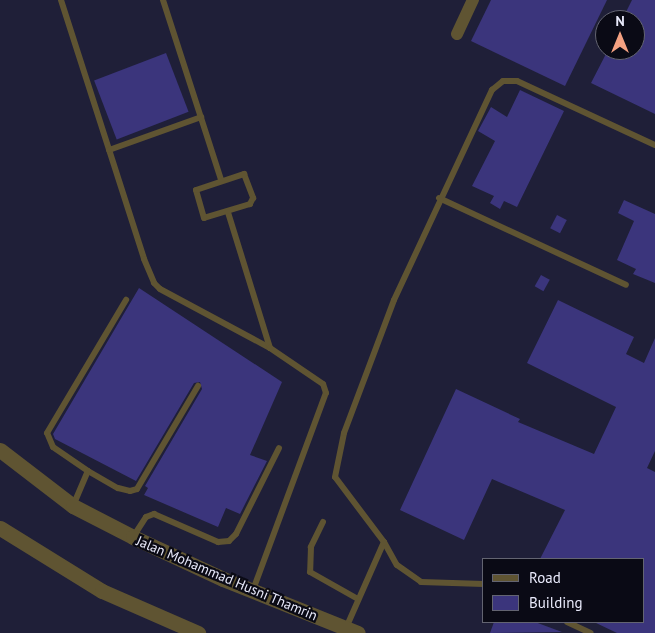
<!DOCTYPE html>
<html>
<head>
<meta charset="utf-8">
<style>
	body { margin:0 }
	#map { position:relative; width:655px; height:633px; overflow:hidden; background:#1f1f38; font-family:"PT Sans",sans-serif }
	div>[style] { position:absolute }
	.building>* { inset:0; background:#3b357c; transform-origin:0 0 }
	.service>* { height:6px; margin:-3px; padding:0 3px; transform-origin:3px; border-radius:3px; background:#5f5432 }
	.minor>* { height:12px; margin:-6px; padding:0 6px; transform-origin:6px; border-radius:6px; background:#5f5432 }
	.tertiary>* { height:15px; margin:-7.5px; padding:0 7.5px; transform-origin:7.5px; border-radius:7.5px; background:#5f5432 }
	span { translate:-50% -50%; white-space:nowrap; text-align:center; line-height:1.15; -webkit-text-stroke:4.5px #0a0a15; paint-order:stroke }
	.street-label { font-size:14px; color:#e9eafb }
	.legend { position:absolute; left:482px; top:558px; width:162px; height:65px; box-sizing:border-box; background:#0a0a15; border:1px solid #636471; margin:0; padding:6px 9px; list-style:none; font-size:15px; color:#e9eafb }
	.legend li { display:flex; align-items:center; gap:10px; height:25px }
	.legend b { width:25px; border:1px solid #636471 }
	.north { position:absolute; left:595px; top:10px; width:50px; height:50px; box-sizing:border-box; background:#0a0a15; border:1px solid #636471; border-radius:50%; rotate:0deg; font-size:14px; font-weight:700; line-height:20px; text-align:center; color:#e9eafb }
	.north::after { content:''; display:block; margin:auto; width:18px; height:22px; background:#f3a081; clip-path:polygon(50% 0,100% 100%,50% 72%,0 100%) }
</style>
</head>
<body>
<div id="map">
	<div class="building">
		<i style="clip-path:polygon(491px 0,607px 0,565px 86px,471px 41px)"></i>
		<i style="clip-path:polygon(632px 0,655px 0,655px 114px,591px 83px,608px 50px,635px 50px,635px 20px,622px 20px)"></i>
		<i style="left:166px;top:53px;width:63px;height:77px;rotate:69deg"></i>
		<i style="clip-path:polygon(520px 90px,564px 111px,517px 207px,504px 201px,500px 209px,490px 203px,494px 196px,472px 186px,495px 141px,478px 131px,491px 107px,507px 117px)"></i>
		<i style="clip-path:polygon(624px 200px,655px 214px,655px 283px,633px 274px,636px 269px,617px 260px,634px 221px,618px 213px)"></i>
		<i style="left:557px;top:215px;width:11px;height:15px;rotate:27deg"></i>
		<i style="left:541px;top:275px;width:10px;height:13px;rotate:29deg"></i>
		<i style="clip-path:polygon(139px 288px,282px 382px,250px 455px,267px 461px,240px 514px,226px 508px,218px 527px,144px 495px,148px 488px,145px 486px,202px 389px,200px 382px,194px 383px,136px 481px,55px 439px,53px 434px)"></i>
		<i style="clip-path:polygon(558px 300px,634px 337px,626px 354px,644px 363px,655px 338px,655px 451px,647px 468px,655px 472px,655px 633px,617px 633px,594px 622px,644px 622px,644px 559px,540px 559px,565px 510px,492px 479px,464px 540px,400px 510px,456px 389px,520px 419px,518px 422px,594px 454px,616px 407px,527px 363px)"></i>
		<i style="clip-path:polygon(494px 622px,535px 622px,562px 632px,490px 633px)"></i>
	</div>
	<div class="service">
		<i style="left:61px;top:0;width:272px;rotate:72.2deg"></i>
		<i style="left:144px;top:259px;width:26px;rotate:67deg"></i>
		<i style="left:154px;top:283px;width:8px;rotate:45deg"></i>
		<i style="left:160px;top:289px;width:125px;rotate:28.2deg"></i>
		<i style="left:270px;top:348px;width:142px;rotate:-107.2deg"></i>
		<i style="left:163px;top:0;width:189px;rotate:72.1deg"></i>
		<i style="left:109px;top:150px;width:98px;rotate:-19.7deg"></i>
		<i style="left:244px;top:174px;width:26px;rotate:69deg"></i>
		<i style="left:253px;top:198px;width:7px;rotate:117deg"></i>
		<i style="left:250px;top:204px;width:48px;rotate:163.1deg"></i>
		<i style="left:204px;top:218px;width:29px;rotate:-106deg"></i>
		<i style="left:196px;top:190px;width:51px;rotate:-18.4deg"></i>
		<i style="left:439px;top:198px;width:206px;rotate:24.9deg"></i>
		<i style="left:88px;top:471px;width:34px;rotate:30deg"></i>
		<i style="left:118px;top:488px;width:12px;rotate:14deg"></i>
		<i style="left:130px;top:491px;width:7px;rotate:-16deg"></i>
		<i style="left:137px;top:489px;width:120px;rotate:-59.4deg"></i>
		<i style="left:73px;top:506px;width:38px;rotate:-67deg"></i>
		<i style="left:88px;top:471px;width:42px;rotate:-145.6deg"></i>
		<i style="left:53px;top:447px;width:15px;rotate:-113deg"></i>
		<i style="left:47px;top:433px;width:155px;rotate:-59.3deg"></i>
		<i style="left:323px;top:522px;width:28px;rotate:116deg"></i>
		<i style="left:311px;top:547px;width:25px;rotate:92deg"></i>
		<i style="left:310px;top:572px;width:55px;rotate:29.4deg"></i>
		<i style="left:133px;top:537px;width:24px;rotate:-57deg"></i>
		<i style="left:146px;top:517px;width:9px;rotate:-21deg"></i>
		<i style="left:154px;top:514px;width:70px;rotate:23.6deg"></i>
		<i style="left:218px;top:542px;width:11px;rotate:-5deg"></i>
		<i style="left:229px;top:541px;width:10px;rotate:-45deg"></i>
		<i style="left:236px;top:534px;width:96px;rotate:-63.4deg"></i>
		<i style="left:384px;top:542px;width:26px;rotate:61deg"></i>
		<i style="left:397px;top:565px;width:29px;rotate:35deg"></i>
		<i style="left:421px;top:582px;width:63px;rotate:1.8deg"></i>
		<i style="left:253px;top:590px;width:210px;rotate:-69.7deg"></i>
		<i style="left:326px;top:393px;width:9px;rotate:-108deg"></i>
		<i style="left:323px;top:384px;width:64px;rotate:-145.8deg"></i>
		<i style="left:567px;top:622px;width:26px;rotate:25deg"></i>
		<i style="left:346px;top:628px;width:94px;rotate:-66.2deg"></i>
		<i style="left:384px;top:542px;width:81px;rotate:-127deg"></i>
		<i style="left:335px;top:477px;width:45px;rotate:-78.4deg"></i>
		<i style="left:344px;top:433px;width:142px;rotate:-69.4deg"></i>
		<i style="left:394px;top:300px;width:232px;rotate:-65deg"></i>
		<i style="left:492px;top:90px;width:14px;rotate:-39deg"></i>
		<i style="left:503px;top:81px;width:14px"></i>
		<i style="left:517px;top:81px;width:152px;rotate:24.9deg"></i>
	</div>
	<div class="minor">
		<i style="left:457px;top:34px;width:38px;rotate:-65deg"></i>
	</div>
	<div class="tertiary">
		<i style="left:0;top:450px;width:92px;rotate:37.5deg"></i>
		<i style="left:73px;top:506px;width:68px;rotate:27.3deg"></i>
		<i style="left:133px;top:537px;width:99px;rotate:25deg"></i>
		<i style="left:223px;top:579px;width:145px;rotate:21.8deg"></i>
		<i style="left:0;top:528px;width:120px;rotate:31.7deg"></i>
		<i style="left:102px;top:591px;width:105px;rotate:23.6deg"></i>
	</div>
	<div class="street-label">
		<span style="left:227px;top:578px;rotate:23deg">Jalan Mohammad Husni Thamrin</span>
	</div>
	<ul class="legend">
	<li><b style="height:6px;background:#5f5432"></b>Road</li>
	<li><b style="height:14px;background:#3b357c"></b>Building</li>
	</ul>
	<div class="north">N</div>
</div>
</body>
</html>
